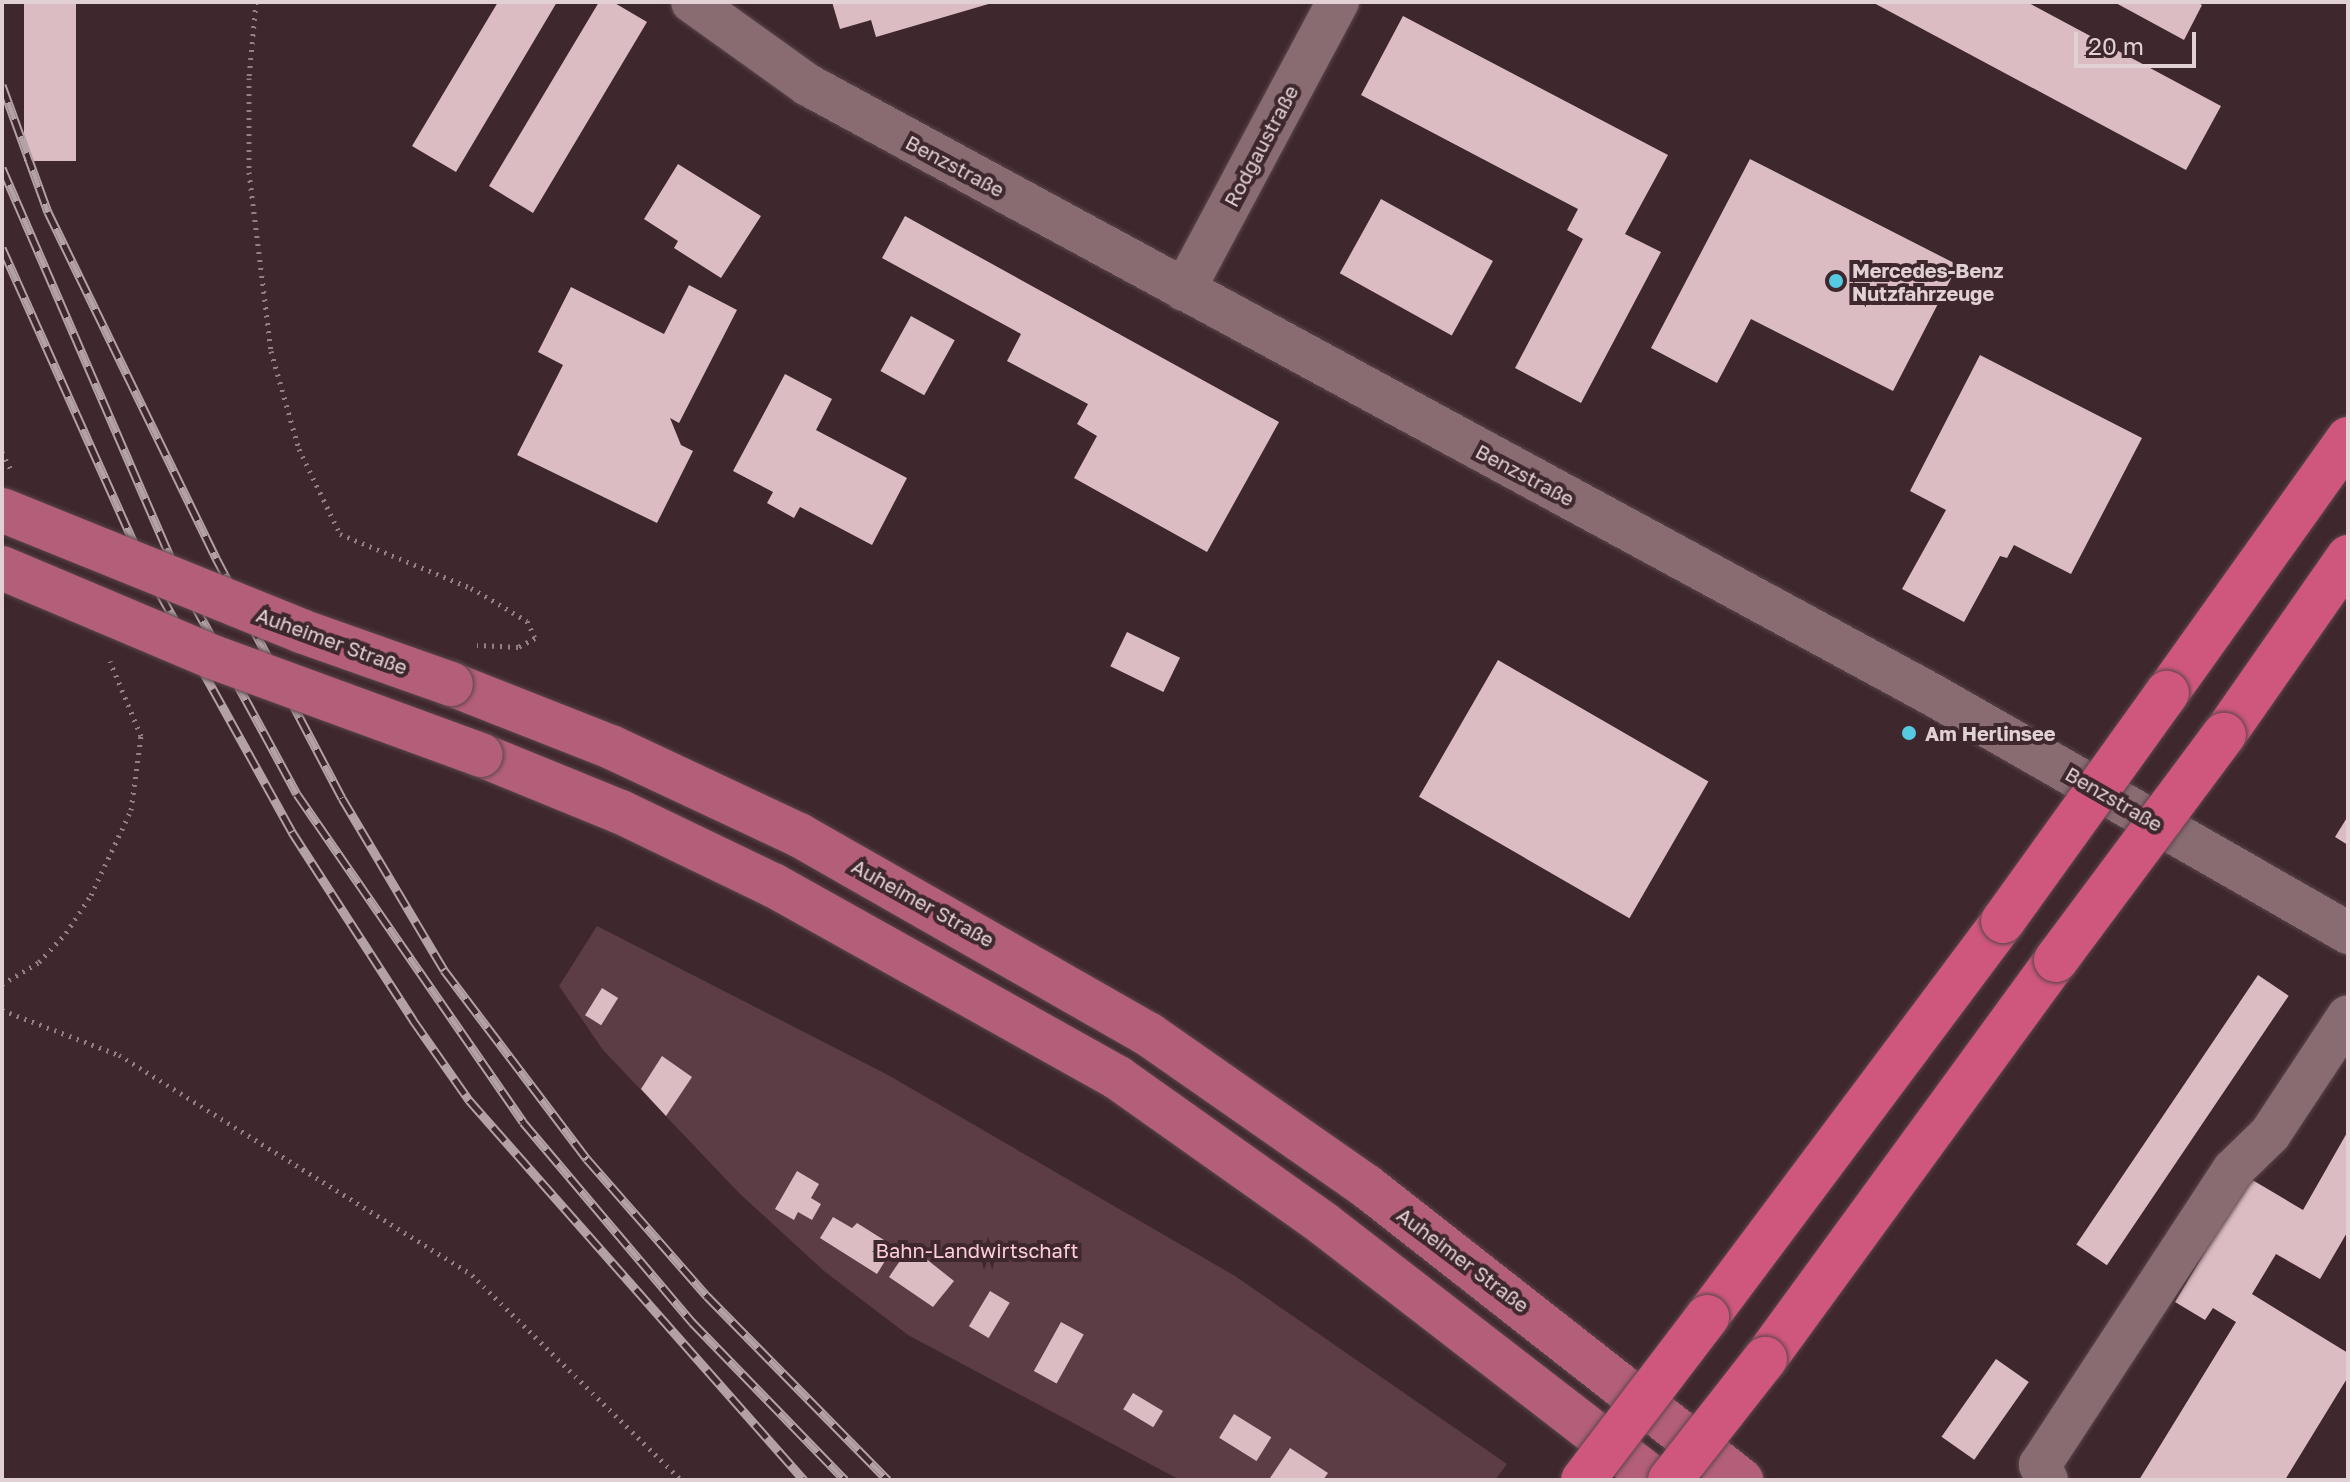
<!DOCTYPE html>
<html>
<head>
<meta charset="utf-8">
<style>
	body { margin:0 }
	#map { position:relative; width:2350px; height:1482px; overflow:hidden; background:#3e272d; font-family:"Golos Text",sans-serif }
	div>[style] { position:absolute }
	.green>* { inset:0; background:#5c3d45 }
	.building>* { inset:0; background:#dbbcc3; transform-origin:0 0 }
	.path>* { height:5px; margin-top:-2.5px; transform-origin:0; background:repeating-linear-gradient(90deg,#938085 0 2px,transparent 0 8px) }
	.roads { filter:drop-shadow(0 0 2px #59454b) drop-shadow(0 0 2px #59454b) }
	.minor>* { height:42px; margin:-21px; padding:0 21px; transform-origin:21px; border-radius:21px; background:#886c72 }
	.major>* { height:44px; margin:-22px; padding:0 22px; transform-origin:22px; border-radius:22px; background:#b35f79 }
	.highway>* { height:44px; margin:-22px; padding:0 22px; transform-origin:22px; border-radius:22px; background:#cf577e }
	.rail>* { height:9px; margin-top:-4.5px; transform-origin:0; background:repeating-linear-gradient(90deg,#3e272d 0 18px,#b3a1a6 0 36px); box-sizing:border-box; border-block:2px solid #b3a1a6 }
	.bridges { filter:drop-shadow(0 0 2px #59454b) drop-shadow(0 0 2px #59454b) }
	.major-bridge>* { height:44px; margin:-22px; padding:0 22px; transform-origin:22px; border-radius:22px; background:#b35f79 }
	.highway-bridge>* { height:44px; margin:-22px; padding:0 22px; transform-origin:22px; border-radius:22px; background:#cf577e }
	.dots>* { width:22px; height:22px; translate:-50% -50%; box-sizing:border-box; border:4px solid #3e272d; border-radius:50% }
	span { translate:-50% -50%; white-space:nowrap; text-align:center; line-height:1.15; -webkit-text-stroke:8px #3e272d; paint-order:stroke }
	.street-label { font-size:20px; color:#e1d1d5 }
	.poi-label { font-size:20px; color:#e1d1d5; font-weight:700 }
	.left { translate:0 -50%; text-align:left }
	.park-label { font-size:20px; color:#fecfda }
	.frame { position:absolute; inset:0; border:4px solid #e1d1d5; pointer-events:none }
	.scale { position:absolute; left:2074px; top:32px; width:122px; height:36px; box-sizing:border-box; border:4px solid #e1d1d5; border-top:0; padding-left:10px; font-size:24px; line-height:28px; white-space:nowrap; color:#e1d1d5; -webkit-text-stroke:6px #3e272d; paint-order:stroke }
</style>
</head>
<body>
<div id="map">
	<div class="green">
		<i style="clip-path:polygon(597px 926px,888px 1075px,1235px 1276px,1507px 1464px,1495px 1480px,1180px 1480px,908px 1335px,824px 1271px,739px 1193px,603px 1050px,559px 986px)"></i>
	</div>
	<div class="building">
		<i style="left:24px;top:2px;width:52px;height:159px"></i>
		<i style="clip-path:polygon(498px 2px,557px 2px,456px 172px,412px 146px)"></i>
		<i style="clip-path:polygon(599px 2px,613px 2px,647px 22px,533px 213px,489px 186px)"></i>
		<i style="clip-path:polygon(832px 2px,992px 2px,992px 3px,876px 37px,871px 20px,840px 29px)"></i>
		<i style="clip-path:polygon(1872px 2px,2027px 2px,2221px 106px,2186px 170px)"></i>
		<i style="clip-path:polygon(2114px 2px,2196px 2px,2202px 5px,2184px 40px)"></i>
		<i style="clip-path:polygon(1403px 16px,1668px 155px,1625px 234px,1661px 252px,1581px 403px,1515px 368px,1583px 239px,1567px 230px,1578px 209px,1361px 95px)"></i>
		<i style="clip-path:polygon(1750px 159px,1958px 265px,1893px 391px,1751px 319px,1717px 383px,1651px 348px)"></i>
		<i style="clip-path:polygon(678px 164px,761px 216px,721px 278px,674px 248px,678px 241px,644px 219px)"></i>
		<i style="left:1381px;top:199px;width:128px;height:85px;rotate:29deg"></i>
		<i style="clip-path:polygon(905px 216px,1279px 422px,1207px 552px,1074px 478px,1097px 436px,1077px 424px,1088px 404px,1007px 361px,1021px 334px,882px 258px)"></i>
		<i style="clip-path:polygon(689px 285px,737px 310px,679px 423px,670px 418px,681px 445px,693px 451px,657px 523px,517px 455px,563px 365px,538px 352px,571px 287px,664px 334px)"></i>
		<i style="left:911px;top:316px;width:50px;height:63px;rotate:29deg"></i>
		<i style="clip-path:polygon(1980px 355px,2142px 438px,2071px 574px,2014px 545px,2007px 558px,2000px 556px,1964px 622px,1902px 589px,1946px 510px,1910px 491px)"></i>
		<i style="clip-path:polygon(785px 374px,832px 399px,816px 430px,907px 478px,872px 545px,800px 507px,794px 518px,767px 503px,773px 492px,733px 471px)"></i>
		<i style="left:1127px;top:632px;width:59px;height:38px;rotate:26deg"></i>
		<i style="left:1498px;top:660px;width:243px;height:158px;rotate:30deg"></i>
		<i style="clip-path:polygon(2348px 816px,2348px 845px,2335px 837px)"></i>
		<i style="left:2258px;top:975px;width:37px;height:325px;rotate:34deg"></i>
		<i style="left:602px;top:988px;width:19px;height:32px;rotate:32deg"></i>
		<i style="clip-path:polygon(662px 1056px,692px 1077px,666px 1116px,641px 1089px)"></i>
		<i style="clip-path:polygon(2348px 1131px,2348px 1231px,2320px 1279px,2276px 1254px,2252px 1294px,2348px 1353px,2348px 1377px,2285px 1480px,2139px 1480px,2236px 1322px,2213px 1308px,2205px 1320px,2175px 1302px,2249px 1178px,2303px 1210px)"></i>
		<i style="clip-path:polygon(797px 1171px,819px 1184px,811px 1198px,821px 1204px,812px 1220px,798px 1212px,794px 1220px,775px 1209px)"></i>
		<i style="clip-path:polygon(833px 1217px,852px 1228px,857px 1223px,884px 1240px,875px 1254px,885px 1261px,877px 1274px,820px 1238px)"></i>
		<i style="clip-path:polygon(910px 1246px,954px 1281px,933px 1307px,889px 1277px)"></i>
		<i style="left:990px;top:1291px;width:23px;height:41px;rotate:31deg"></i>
		<i style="left:1061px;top:1322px;width:26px;height:56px;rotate:29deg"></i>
		<i style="left:1996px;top:1359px;width:40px;height:95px;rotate:35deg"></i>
		<i style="left:1133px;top:1393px;width:35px;height:19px;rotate:31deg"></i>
		<i style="left:1234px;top:1414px;width:44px;height:28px;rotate:32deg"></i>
		<i style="clip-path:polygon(1290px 1448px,1328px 1473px,1323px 1480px,1270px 1478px)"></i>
	</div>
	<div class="path">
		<i style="left:256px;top:2px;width:76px;rotate:95.3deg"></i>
		<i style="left:249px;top:78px;width:94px;rotate:90deg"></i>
		<i style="left:249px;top:172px;width:180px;rotate:83deg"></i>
		<i style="left:271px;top:351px;width:102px;rotate:74.1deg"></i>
		<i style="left:299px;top:449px;width:94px;rotate:64.2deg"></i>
		<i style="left:340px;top:534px;width:142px;rotate:22.4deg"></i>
		<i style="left:471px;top:588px;width:65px;rotate:30.5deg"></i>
		<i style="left:527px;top:621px;width:19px;rotate:65deg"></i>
		<i style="left:535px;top:638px;width:19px;rotate:152deg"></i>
		<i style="left:518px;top:647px;width:41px;rotate:-177.2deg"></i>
		<i style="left:2px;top:452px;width:20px;rotate:63deg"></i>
		<i style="left:2px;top:984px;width:43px;rotate:-30.7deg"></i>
		<i style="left:39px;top:962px;width:40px;rotate:-47deg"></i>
		<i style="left:66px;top:933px;width:45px;rotate:-56.7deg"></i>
		<i style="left:91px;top:895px;width:94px;rotate:-64.8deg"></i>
		<i style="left:131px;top:810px;width:75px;rotate:-82.3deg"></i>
		<i style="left:141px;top:736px;width:81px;rotate:-112.5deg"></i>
		<i style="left:2px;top:1010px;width:125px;rotate:21deg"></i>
		<i style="left:119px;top:1055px;width:416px;rotate:31.9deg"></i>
		<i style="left:472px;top:1275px;width:293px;rotate:44.4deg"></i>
	</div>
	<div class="roads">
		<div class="minor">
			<i style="left:692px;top:2px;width:143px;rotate:35.6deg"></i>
			<i style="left:808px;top:85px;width:1278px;rotate:28.47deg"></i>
			<i style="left:1931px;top:694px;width:481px;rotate:29.8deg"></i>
			<i style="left:1184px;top:290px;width:327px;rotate:-61.9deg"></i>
			<i style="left:2047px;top:1480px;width:17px;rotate:-115deg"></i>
			<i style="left:2040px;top:1465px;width:353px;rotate:-56.8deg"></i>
			<i style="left:2233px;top:1170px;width:52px;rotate:-44.2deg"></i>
			<i style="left:2270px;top:1134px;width:141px;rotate:-56.5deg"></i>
		</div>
		<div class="major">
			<i style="left:451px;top:684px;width:172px;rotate:21.5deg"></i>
			<i style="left:611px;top:747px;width:208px;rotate:25.1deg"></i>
			<i style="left:799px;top:835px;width:402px;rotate:29.7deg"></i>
			<i style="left:1148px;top:1034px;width:266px;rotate:34.9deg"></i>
			<i style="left:1366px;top:1186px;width:477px;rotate:38.1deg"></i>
			<i style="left:481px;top:755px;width:151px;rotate:22.2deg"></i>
			<i style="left:621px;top:812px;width:169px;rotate:25.7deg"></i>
			<i style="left:773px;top:885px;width:395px;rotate:29.2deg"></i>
			<i style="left:1118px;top:1078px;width:252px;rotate:35.3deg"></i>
			<i style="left:1324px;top:1224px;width:418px;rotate:37.7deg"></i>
		</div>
		<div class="highway">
			<i style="left:2167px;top:693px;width:312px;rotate:-54.5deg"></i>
			<i style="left:2224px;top:735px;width:217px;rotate:-55.1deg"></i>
			<i style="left:1707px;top:1317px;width:494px;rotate:-53.2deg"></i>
			<i style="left:1765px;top:1359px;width:494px;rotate:-53.9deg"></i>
		</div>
	</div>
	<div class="rail">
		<i style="left:2px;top:85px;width:135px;rotate:70.1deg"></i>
		<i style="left:48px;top:212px;width:385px;rotate:64.1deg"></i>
		<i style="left:216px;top:558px;width:271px;rotate:62.3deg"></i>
		<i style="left:342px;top:798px;width:200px;rotate:59.3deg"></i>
		<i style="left:444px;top:970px;width:237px;rotate:52.9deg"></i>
		<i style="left:587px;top:1159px;width:182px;rotate:48.8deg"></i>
		<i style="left:707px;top:1296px;width:258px;rotate:45.5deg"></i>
		<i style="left:2px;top:168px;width:441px;rotate:66.6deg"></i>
		<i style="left:177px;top:573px;width:251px;rotate:61.5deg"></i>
		<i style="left:297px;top:794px;width:398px;rotate:55.4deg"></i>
		<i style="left:523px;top:1122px;width:262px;rotate:49.8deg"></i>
		<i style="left:692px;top:1322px;width:220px;rotate:45.9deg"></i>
		<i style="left:2px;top:248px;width:345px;rotate:65.9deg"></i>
		<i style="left:143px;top:563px;width:308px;rotate:61deg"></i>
		<i style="left:292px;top:832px;width:224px;rotate:57.2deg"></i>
		<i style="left:413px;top:1020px;width:98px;rotate:55deg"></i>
		<i style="left:469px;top:1100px;width:507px;rotate:48.6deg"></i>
	</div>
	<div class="bridges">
		<div class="major-bridge">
			<i style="left:2px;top:510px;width:323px;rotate:22deg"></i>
			<i style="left:301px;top:631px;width:159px;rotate:19.5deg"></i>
			<i style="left:2px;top:568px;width:229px;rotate:22.9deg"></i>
			<i style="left:213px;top:657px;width:285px;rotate:20.1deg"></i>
		</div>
		<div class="highway-bridge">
			<i style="left:2003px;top:921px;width:281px;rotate:-54.3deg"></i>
			<i style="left:2056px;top:960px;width:281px;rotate:-53.3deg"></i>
			<i style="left:1583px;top:1480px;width:205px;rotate:-52.7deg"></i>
			<i style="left:1670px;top:1480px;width:154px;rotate:-51.9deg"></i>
		</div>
	</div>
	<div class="dots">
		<i style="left:1836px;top:281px;background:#55cae0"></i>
		<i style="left:1909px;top:733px;background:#55cae0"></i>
	</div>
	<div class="street-label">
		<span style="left:1261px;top:146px;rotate:-62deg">Rodgaustraße</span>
		<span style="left:955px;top:166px;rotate:28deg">Benzstraße</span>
		<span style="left:1525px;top:475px;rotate:28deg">Benzstraße</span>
		<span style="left:332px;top:641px;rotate:20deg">Auheimer Straße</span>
		<span style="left:2114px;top:799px;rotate:30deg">Benzstraße</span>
		<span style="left:923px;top:903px;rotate:29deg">Auheimer Straße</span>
		<span style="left:1463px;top:1260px;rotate:37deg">Auheimer Straße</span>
	</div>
	<div class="poi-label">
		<span class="left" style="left:1852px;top:282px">Mercedes-Benz<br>Nutzfahrzeuge</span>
		<span class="left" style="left:1925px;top:733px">Am Herlinsee</span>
	</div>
	<div class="park-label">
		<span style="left:977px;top:1250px">Bahn-Landwirtschaft</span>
	</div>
	<div class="frame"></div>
	<div class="scale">20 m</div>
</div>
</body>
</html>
